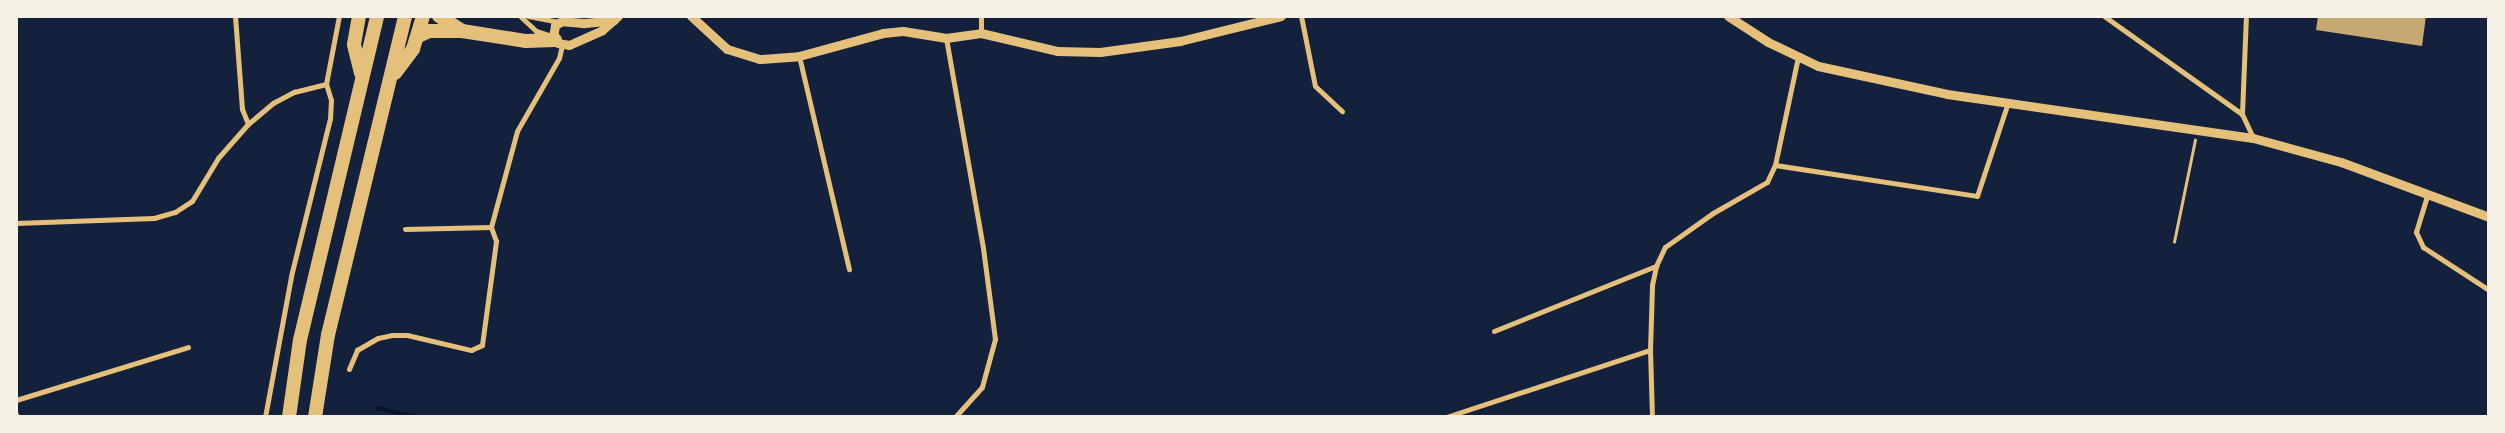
<!DOCTYPE html>
<html>
<head>
<meta charset="utf-8">
<style>
	body { margin:0 }
	#map { position:relative; width:2505px; height:433px; overflow:hidden; background:#14213d; font-family:"Open Sans",sans-serif }
	div>[style] { position:absolute }
	.stream>* { height:4px; margin:-2px; padding:0 2px; transform-origin:2px; border-radius:2px; background:#0b132b }
	.building>* { inset:0; background:#c6a872 }
	.path>* { height:2.5px; margin:-1.25px; padding:0 1.25px; transform-origin:1.25px; border-radius:1.25px; background:#e5c07b }
	.minor>* { height:5px; margin:-2.5px; padding:0 2.5px; transform-origin:2.5px; border-radius:2.5px; background:#e5c07b }
	.tertiary>* { height:9px; margin:-4.5px; padding:0 4.5px; transform-origin:4.5px; border-radius:4.5px; background:#e5c07b }
	.motorway>* { height:14px; margin:-7px; padding:0 7px; transform-origin:7px; border-radius:7px; background:#e5c07b }
	span { translate:-50% -50%; white-space:nowrap; text-align:center; line-height:1.15; -webkit-text-stroke:4px #f6f1e7; paint-order:stroke }
	.frame { position:absolute; inset:0; border:18px solid #f6f1e7; pointer-events:none }
</style>
</head>
<body>
<div id="map">
	<div class="stream">
		<i style="left:377px;top:408px;width:39px;rotate:13deg"></i>
	</div>
	<div class="building">
		<i style="clip-path:polygon(2318px 16px,2426px 16px,2422px 46px,2316px 30px)"></i>
	</div>
	<div class="path">
		<i style="left:2174px;top:242px;width:104px;rotate:-78.4deg"></i>
	</div>
	<div class="minor">
		<i style="left:235px;top:16px;width:93px;rotate:85.7deg"></i>
		<i style="left:242px;top:109px;width:16px;rotate:68deg"></i>
		<i style="left:520px;top:16px;width:22px;rotate:43deg"></i>
		<i style="left:536px;top:31px;width:16px;rotate:18deg"></i>
		<i style="left:528px;top:16px;width:31px;rotate:11deg"></i>
		<i style="left:1301px;top:16px;width:71px;rotate:78.7deg"></i>
		<i style="left:1315px;top:86px;width:37px;rotate:43deg"></i>
		<i style="left:2104px;top:16px;width:169px;rotate:35.4deg"></i>
		<i style="left:2242px;top:114px;width:26px;rotate:65deg"></i>
		<i style="left:981px;top:33px;width:17px;rotate:-90deg"></i>
		<i style="left:946px;top:38px;width:213px;rotate:80deg"></i>
		<i style="left:983px;top:248px;width:92px;rotate:82.5deg"></i>
		<i style="left:995px;top:339px;width:50px;rotate:105.2deg"></i>
		<i style="left:982px;top:387px;width:40px;rotate:132deg"></i>
		<i style="left:799px;top:56px;width:219px;rotate:76.8deg"></i>
		<i style="left:2242px;top:114px;width:98px;rotate:-87.7deg"></i>
		<i style="left:1775px;top:165px;width:204px;rotate:8.7deg"></i>
		<i style="left:1977px;top:196px;width:99px;rotate:-71.7deg"></i>
		<i style="left:2427px;top:196px;width:38px;rotate:107deg"></i>
		<i style="left:2416px;top:232px;width:17px;rotate:65deg"></i>
		<i style="left:2423px;top:247px;width:79px;rotate:33.1deg"></i>
		<i style="left:16px;top:223px;width:138px;rotate:-2.1deg"></i>
		<i style="left:154px;top:218px;width:22px;rotate:-16deg"></i>
		<i style="left:175px;top:212px;width:20px;rotate:-33deg"></i>
		<i style="left:192px;top:201px;width:50px;rotate:-58.8deg"></i>
		<i style="left:218px;top:158px;width:45px;rotate:-48.6deg"></i>
		<i style="left:248px;top:124px;width:33px;rotate:-40deg"></i>
		<i style="left:273px;top:103px;width:24px;rotate:-28deg"></i>
		<i style="left:294px;top:92px;width:33px;rotate:-14deg"></i>
		<i style="left:405px;top:229px;width:86px;rotate:-1.3deg"></i>
		<i style="left:1494px;top:331px;width:175px;rotate:-21.9deg"></i>
		<i style="left:349px;top:369px;width:21px;rotate:-67deg"></i>
		<i style="left:357px;top:350px;width:24px;rotate:-30deg"></i>
		<i style="left:378px;top:338px;width:14px;rotate:-12deg"></i>
		<i style="left:392px;top:335px;width:15px"></i>
		<i style="left:407px;top:335px;width:66px;rotate:13.2deg"></i>
		<i style="left:471px;top:350px;width:12px;rotate:-24deg"></i>
		<i style="left:482px;top:345px;width:105px;rotate:-82.3deg"></i>
		<i style="left:496px;top:241px;width:15px;rotate:-110deg"></i>
		<i style="left:491px;top:227px;width:99px;rotate:-74.8deg"></i>
		<i style="left:517px;top:131px;width:84px;rotate:-60.1deg"></i>
		<i style="left:559px;top:58px;width:13px;rotate:-77deg"></i>
		<i style="left:16px;top:400px;width:180px;rotate:-17.1deg"></i>
		<i style="left:16px;top:414px;width:3px;rotate:72deg"></i>
		<i style="left:265px;top:417px;width:147px;rotate:-79.5deg"></i>
		<i style="left:292px;top:272px;width:158px;rotate:-76.1deg"></i>
		<i style="left:330px;top:119px;width:19px;rotate:-87deg"></i>
		<i style="left:331px;top:100px;width:17px;rotate:-107deg"></i>
		<i style="left:326px;top:84px;width:69px;rotate:-79.2deg"></i>
		<i style="left:1446px;top:417px;width:215px;rotate:-18.2deg"></i>
		<i style="left:1652px;top:417px;width:67px;rotate:-91.7deg"></i>
		<i style="left:1650px;top:350px;width:65px;rotate:-88.2deg"></i>
		<i style="left:1652px;top:285px;width:19px;rotate:-78deg"></i>
		<i style="left:1656px;top:266px;width:21px;rotate:-65deg"></i>
		<i style="left:1665px;top:247px;width:59px;rotate:-35.3deg"></i>
		<i style="left:1713px;top:213px;width:62px;rotate:-29.9deg"></i>
		<i style="left:1767px;top:182px;width:19px;rotate:-65deg"></i>
		<i style="left:1775px;top:165px;width:110px;rotate:-78deg"></i>
	</div>
	<div class="tertiary">
		<i style="left:691px;top:16px;width:49px;rotate:42.5deg"></i>
		<i style="left:727px;top:49px;width:34px;rotate:17deg"></i>
		<i style="left:760px;top:59px;width:39px;rotate:-4deg"></i>
		<i style="left:799px;top:56px;width:87px;rotate:-15.3deg"></i>
		<i style="left:883px;top:33px;width:20px;rotate:-6deg"></i>
		<i style="left:903px;top:31px;width:44px;rotate:9.2deg"></i>
		<i style="left:946px;top:38px;width:35px;rotate:-8deg"></i>
		<i style="left:981px;top:33px;width:78px;rotate:13.3deg"></i>
		<i style="left:1057px;top:51px;width:43px;rotate:1.3deg"></i>
		<i style="left:1100px;top:52px;width:81px;rotate:-7.8deg"></i>
		<i style="left:1180px;top:41px;width:104px;rotate:-13.9deg"></i>
		<i style="left:1728px;top:16px;width:48px;rotate:33deg"></i>
		<i style="left:1768px;top:42px;width:55px;rotate:25.6deg"></i>
		<i style="left:1818px;top:66px;width:132px;rotate:12.2deg"></i>
		<i style="left:1947px;top:94px;width:309px;rotate:8.2deg"></i>
		<i style="left:2253px;top:138px;width:91px;rotate:15.3deg"></i>
		<i style="left:2341px;top:162px;width:158px;rotate:20.4deg"></i>
		<i style="left:614px;top:20px;width:31px;rotate:174deg"></i>
		<i style="left:583px;top:23px;width:21px;rotate:-175deg"></i>
		<i style="left:562px;top:21px;width:8px;rotate:150deg"></i>
		<i style="left:555px;top:25px;width:12px;rotate:99deg"></i>
		<i style="left:553px;top:37px;width:8px;rotate:50deg"></i>
		<i style="left:558px;top:43px;width:11px;rotate:10deg"></i>
		<i style="left:569px;top:45px;width:36px;rotate:-24deg"></i>
		<i style="left:602px;top:30px;width:21px;rotate:-41deg"></i>
	</div>
	<div class="motorway">
		<i style="left:359px;top:16px;width:29px;rotate:100deg"></i>
		<i style="left:354px;top:45px;width:29px;rotate:76deg"></i>
		<i style="left:439px;top:16px;width:27px;rotate:33deg"></i>
		<i style="left:418px;top:36px;width:12px;rotate:-24deg"></i>
		<i style="left:429px;top:31px;width:33px"></i>
		<i style="left:462px;top:31px;width:65px;rotate:8.9deg"></i>
		<i style="left:526px;top:41px;width:29px;rotate:-2deg"></i>
		<i style="left:395px;top:73px;width:30px;rotate:-53deg"></i>
		<i style="left:413px;top:49px;width:34px;rotate:-73deg"></i>
		<i style="left:289px;top:417px;width:78px;rotate:-81.9deg"></i>
		<i style="left:300px;top:340px;width:333px;rotate:-76.6deg"></i>
		<i style="left:315px;top:417px;width:83px;rotate:-81deg"></i>
		<i style="left:328px;top:335px;width:328px;rotate:-76.4deg"></i>
	</div>
	<div class="frame"></div>
</div>
</body>
</html>
